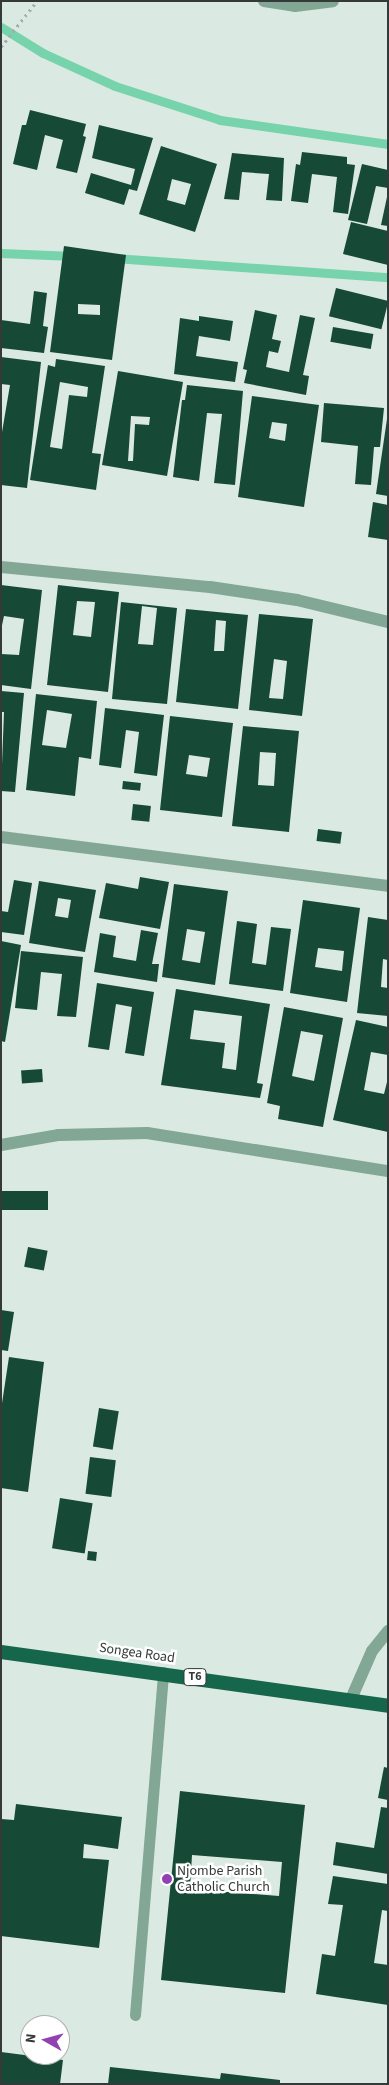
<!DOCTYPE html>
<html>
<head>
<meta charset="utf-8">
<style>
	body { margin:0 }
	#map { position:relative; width:389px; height:2085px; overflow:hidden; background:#dae9e1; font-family:"Source Sans 3",sans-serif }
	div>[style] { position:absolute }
	.stream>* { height:9px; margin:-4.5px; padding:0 4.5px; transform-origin:4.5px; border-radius:4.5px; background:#76d3ac }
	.building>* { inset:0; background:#164936; transform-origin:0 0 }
	.path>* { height:3px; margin-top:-1.5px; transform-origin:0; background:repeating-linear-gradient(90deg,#a3afa9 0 2.5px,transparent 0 6.5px) }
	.service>* { height:11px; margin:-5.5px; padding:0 5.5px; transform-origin:5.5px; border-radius:5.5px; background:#82a795 }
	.minor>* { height:12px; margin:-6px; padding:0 6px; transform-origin:6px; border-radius:6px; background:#82a795 }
	.trunk>* { height:14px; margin:-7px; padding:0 7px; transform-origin:7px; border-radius:7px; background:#15664b }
	.dots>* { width:14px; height:14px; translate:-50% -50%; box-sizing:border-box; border:2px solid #fff; border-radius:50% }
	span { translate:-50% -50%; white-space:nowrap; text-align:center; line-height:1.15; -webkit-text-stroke:5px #fff; paint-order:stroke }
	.shield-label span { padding:1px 4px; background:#fff; border:1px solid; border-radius:4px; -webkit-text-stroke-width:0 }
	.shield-label { font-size:12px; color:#343a37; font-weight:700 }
	.street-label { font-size:14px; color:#343a37 }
	.poi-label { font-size:14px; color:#343a37 }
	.left { translate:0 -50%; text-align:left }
	.frame { position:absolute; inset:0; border:2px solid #343a37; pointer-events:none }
	.north { position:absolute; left:20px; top:2015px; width:50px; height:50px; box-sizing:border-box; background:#fff; border:1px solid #aeb0af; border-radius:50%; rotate:277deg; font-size:14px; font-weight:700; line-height:20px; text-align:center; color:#343a37 }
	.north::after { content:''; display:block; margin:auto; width:18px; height:22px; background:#9141b1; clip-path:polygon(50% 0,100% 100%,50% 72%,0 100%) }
</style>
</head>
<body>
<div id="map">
	<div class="stream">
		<i style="left:1px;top:27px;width:49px;rotate:31.8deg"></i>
		<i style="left:43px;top:53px;width:79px;rotate:24.6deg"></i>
		<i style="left:115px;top:86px;width:110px;rotate:17.9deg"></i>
		<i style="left:220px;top:120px;width:170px;rotate:8.1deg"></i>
		<i style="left:1px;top:253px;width:72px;rotate:2.4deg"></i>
		<i style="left:114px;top:258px;width:275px;rotate:4deg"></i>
	</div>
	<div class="building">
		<i style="clip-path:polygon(30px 110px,86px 124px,83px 136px,86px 137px,77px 173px,56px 168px,63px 140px,45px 135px,37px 170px,13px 164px,22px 125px,26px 125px)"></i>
		<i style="clip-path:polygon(99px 125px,153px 138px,137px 191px,129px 189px,124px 205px,85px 193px,91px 173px,131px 185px,135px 169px,92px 158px)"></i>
		<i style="clip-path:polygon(evenodd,161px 146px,217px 164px,195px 232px,139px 214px,161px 146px,172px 179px,191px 184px,185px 205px,167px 200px,172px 179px)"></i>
		<i style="clip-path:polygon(302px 152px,347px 157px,347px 164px,355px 165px,348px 214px,333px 212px,337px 177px,312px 174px,308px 203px,291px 201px,296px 164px,300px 165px)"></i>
		<i style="clip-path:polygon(232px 153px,284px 158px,282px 201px,266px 200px,269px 174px,242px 172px,239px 200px,224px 199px)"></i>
		<i style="clip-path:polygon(362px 164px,388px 170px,388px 188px,376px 186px,367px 224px,348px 220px)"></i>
		<i style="clip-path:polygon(387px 197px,388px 198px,388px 226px,381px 225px)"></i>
		<i style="clip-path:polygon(351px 222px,388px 231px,388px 265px,343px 254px)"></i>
		<i style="clip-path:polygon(evenodd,64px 246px,126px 255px,112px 360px,50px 352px,64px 246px,78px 304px,100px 305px,100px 315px,78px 314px,78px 304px)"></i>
		<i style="left:336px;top:288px;width:54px;height:29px;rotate:14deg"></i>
		<i style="clip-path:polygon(34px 291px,47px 293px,43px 326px,48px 327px,44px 353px,1px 348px,1px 320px,30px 324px)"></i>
		<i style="clip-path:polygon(255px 310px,277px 315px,272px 339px,281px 341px,278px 353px,269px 351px,266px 367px,289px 372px,300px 315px,315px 318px,303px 375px,309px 376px,306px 395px,244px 383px,247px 370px,243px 369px)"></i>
		<i style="clip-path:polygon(199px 316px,233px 321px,230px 341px,199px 336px,196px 356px,238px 362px,235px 382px,174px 374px,180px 318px,199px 321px)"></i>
		<i style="left:333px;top:327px;width:41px;height:15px;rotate:10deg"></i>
		<i style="clip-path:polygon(1px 357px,41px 362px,27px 488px,1px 485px,1px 438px,10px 385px,1px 384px)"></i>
		<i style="clip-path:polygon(evenodd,56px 359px,105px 366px,92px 453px,101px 454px,96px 490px,30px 480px,48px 365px,55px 367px,56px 359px,60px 382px,88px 387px,87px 397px,69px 395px,62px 449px,50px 447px,60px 382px)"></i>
		<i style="clip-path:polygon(evenodd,118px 371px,183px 382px,167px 476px,102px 465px,118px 371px,131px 416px,150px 417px,149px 425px,135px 424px,133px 461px,128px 461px,131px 416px)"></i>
		<i style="clip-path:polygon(187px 385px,243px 391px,235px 485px,214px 483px,222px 414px,207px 413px,199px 481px,173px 477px,182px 400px,185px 400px)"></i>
		<i style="clip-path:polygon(evenodd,252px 396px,319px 405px,304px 507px,238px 497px,252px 396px,272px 422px,287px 424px,285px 441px,269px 438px,272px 422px)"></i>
		<i style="clip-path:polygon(324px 403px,384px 408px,380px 447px,374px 447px,371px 485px,355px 484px,358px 446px,321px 442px)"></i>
		<i style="clip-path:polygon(387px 419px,388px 419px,388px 496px,376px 494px)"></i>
		<i style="clip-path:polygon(373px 502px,388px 505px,388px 540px,368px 537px)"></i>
		<i style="clip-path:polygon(1px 585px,42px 590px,31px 689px,1px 685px,1px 654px,19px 655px,24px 619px,4px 616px,1px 630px)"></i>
		<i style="clip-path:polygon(evenodd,58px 585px,119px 592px,108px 692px,47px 685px,58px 585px,77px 601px,95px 602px,91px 637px,73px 635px,77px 601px)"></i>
		<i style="clip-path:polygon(evenodd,121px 602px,177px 608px,167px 704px,112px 699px,121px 602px,142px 606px,157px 608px,153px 645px,138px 644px,142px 606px)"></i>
		<i style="clip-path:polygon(evenodd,186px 609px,248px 615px,238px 709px,176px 702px,186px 609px,216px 620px,226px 621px,224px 651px,214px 651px,216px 620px)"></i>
		<i style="clip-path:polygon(evenodd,259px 614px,313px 619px,302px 716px,249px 710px,259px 614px,274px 659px,287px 661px,283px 699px,269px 698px,274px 659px)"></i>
		<i style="clip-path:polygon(1px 691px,24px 693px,15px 792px,1px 791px,4px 712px,1px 712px)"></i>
		<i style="clip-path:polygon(evenodd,36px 694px,97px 701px,91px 759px,79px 757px,75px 796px,26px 790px,36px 694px,47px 710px,72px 714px,66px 748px,42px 745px,47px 710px)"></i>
		<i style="clip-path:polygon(105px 708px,164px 715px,157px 776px,134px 773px,139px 732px,126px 730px,121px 768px,99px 765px)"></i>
		<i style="clip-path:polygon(evenodd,170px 716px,233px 723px,222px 817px,160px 810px,170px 716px,189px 755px,210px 758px,207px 777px,186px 774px,189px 755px)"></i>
		<i style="clip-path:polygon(evenodd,243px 726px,299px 731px,289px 832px,232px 826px,243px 726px,260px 752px,276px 753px,274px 786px,258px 785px,260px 752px)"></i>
		<i style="left:123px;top:781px;width:18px;height:8px;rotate:6deg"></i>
		<i style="left:133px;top:804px;width:18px;height:16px;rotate:6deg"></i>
		<i style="left:318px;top:829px;width:24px;height:12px;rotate:7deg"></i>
		<i style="clip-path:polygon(140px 877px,169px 882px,160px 929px,99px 918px,106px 883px,138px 889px)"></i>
		<i style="clip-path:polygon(14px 880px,32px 883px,24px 935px,1px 932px,1px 911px,8px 912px)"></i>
		<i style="clip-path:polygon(evenodd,39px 881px,96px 890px,85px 952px,29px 943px,39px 881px,58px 898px,71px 900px,68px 918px,55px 916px,58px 898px)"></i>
		<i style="clip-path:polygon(evenodd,174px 884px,228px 891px,215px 985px,162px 977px,174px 884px,187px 929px,205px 932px,200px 963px,182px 960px,187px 929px)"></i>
		<i style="clip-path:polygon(evenodd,303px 900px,360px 908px,347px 1002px,290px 993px,303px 900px,318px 948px,344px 951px,342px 971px,315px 967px,318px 948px)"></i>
		<i style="clip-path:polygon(368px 917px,388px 920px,388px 960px,383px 959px,381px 987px,388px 988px,388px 1016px,357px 1013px)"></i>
		<i style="clip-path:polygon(237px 921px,257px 924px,252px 963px,266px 965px,271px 927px,291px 929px,283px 991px,229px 984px)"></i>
		<i style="clip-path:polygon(141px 930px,158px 933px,152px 964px,159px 964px,157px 982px,94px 972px,100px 933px,116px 936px,113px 957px,136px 961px)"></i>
		<i style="clip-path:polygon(1px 941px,21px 945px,5px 1042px,1px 1041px)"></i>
		<i style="clip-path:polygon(21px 951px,83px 957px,76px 1017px,57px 1016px,62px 974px,41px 972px,37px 1010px,15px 1008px)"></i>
		<i style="clip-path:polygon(97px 983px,154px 992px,144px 1056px,125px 1053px,132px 1007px,116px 1004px,109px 1050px,88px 1047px)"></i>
		<i style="clip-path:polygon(evenodd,176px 989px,270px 1004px,257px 1083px,263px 1084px,260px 1098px,161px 1085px,176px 989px,194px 1010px,242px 1016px,236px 1070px,222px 1068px,225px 1043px,190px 1039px,194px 1010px)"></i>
		<i style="clip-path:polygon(evenodd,284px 1007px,343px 1018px,323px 1127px,278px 1119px,280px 1106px,267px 1103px,284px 1007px,301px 1031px,323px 1035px,314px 1081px,292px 1076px,301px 1031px)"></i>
		<i style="clip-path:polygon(356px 1020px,388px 1027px,388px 1055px,371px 1052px,364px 1090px,384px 1094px,388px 1078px,388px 1132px,333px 1120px)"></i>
		<i style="left:42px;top:1069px;width:13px;height:21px;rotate:86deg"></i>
		<i style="left:1px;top:1191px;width:47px;height:19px"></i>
		<i style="left:28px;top:1247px;width:20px;height:20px;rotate:11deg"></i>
		<i style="clip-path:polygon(1px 1310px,14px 1312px,8px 1351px,1px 1350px)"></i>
		<i style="clip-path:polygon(9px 1357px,44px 1362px,28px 1492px,1px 1488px,1px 1410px)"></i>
		<i style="left:99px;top:1408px;width:20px;height:39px;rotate:9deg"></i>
		<i style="left:90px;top:1457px;width:26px;height:37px;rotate:7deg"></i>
		<i style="left:60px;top:1498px;width:33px;height:51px;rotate:9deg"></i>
		<i style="left:88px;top:1551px;width:9px;height:9px;rotate:6deg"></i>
		<i style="clip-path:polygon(384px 1767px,388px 1768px,388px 1800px,378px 1798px)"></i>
		<i style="clip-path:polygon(evenodd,180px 1791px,305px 1805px,285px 1993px,161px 1980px,180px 1791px,192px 1855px,282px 1862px,279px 1896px,190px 1889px,192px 1855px)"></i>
		<i style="clip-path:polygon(16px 1804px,122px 1817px,118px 1849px,84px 1844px,83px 1858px,109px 1860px,99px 1948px,1px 1936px,1px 1819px,14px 1820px)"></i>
		<i style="clip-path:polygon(381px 1807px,388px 1808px,388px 1874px,333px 1865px,336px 1842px,374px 1848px)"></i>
		<i style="clip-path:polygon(333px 1876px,388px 1884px,388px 1911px,382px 1910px,374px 1963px,388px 1965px,388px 2005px,316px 1994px,322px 1954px,335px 1956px,343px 1905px,328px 1904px)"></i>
		<i style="clip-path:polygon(1px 2052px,63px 2060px,60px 2084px,1px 2084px)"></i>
		<i style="clip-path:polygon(110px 2067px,220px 2079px,221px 2073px,280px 2080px,280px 2084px,108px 2084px)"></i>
	</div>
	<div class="path">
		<i style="left:1px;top:47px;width:58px;rotate:-52deg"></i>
	</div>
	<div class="service">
		<i style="left:135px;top:2015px;width:344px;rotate:-85.3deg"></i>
	</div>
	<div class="minor">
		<i style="left:264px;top:1px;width:31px;rotate:9deg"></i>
		<i style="left:295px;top:6px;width:38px;rotate:-7deg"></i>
		<i style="left:1px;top:567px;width:210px;rotate:5.5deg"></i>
		<i style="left:210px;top:587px;width:88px;rotate:8.5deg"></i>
		<i style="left:297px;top:600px;width:94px;rotate:13.6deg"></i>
		<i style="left:1px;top:837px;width:390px;rotate:7.2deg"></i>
		<i style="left:1px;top:1145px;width:59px;rotate:-9.8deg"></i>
		<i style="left:59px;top:1135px;width:88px;rotate:-1.3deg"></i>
		<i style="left:147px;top:1133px;width:244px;rotate:9deg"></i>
		<i style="left:351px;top:1699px;width:52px;rotate:-66.4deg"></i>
		<i style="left:372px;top:1651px;width:26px;rotate:-51deg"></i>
	</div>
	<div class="trunk">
		<i style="left:1px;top:1652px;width:391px;rotate:7.9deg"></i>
	</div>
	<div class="dots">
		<i style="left:167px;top:1879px;background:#9141b1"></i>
	</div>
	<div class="shield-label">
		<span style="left:195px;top:1677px">T6</span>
	</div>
	<div class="street-label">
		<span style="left:137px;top:1653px;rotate:8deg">Songea Road</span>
	</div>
	<div class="poi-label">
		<span class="left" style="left:177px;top:1879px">Njombe Parish<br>Catholic Church</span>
	</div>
	<div class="frame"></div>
	<div class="north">N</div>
</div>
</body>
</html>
